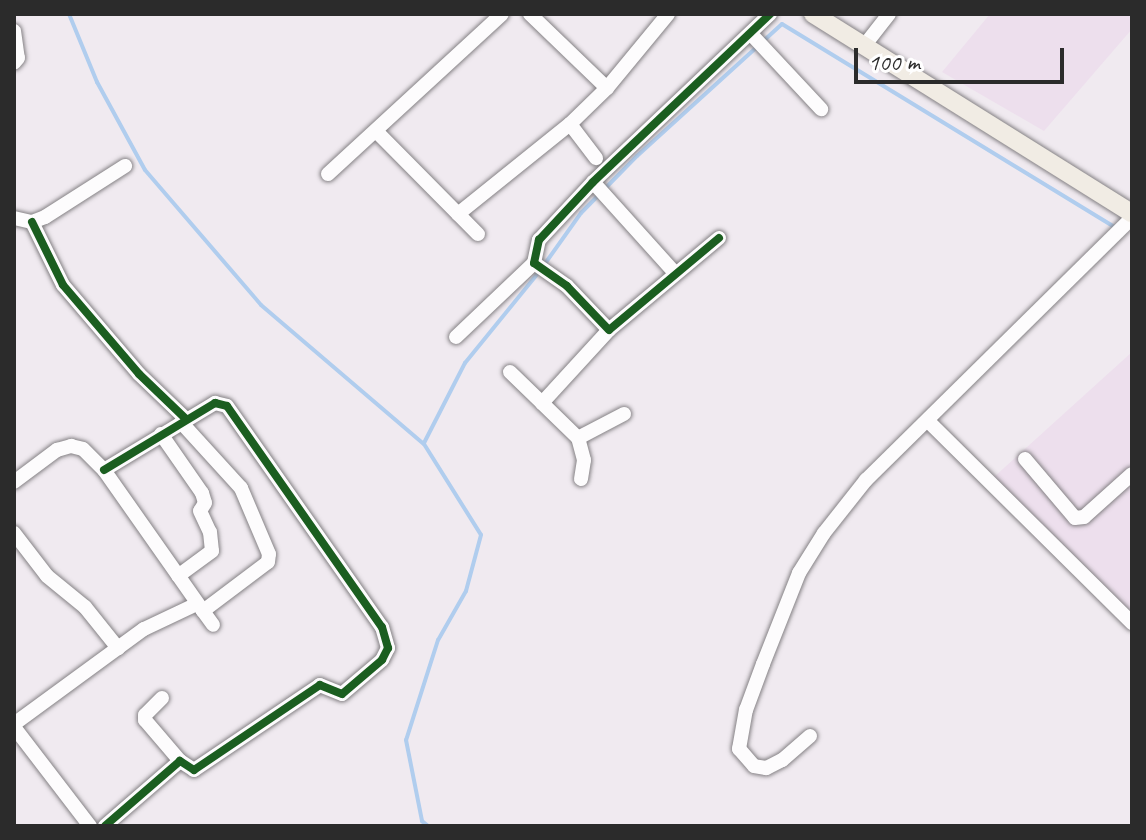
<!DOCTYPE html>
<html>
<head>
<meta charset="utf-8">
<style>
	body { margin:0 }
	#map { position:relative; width:1146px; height:840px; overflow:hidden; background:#f0eaf0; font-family:Caveat,sans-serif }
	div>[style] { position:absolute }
	.built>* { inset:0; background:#eddfed }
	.stream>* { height:4px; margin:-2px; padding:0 2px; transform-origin:2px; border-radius:2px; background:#b0cdee }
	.roads { filter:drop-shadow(0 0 2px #848184) drop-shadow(0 0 2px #848184) }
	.minor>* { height:14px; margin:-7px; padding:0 7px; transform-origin:7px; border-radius:7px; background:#fdfcfd }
	.major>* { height:18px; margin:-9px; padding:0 9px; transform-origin:9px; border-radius:9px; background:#f1ece4 }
	.cycleway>* { height:8px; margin:-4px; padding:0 4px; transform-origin:4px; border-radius:4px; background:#1b5e20 }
	span { translate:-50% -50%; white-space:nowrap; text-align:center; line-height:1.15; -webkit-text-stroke:6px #fff; paint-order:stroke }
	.frame { position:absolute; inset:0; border:16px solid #2b2b2b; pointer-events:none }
	.scale { position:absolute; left:854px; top:48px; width:210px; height:36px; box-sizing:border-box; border:4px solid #2b2b2b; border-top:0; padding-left:10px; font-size:24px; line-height:28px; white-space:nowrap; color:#2b2b2b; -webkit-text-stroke:6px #fff; paint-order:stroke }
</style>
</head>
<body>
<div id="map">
	<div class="built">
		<i style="clip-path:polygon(990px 14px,1132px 14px,1132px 29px,1044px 131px,942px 72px)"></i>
		<i style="clip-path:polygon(1132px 352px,1132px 614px,994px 477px)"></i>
	</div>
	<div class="stream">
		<i style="left:69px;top:14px;width:74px;rotate:67.6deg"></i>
		<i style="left:97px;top:82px;width:100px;rotate:61.4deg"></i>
		<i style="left:145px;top:170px;width:178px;rotate:49.3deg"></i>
		<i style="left:261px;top:305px;width:214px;rotate:40.5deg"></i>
		<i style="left:424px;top:444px;width:107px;rotate:57.9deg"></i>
		<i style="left:481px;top:535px;width:58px;rotate:105deg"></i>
		<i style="left:466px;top:591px;width:56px;rotate:119.7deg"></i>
		<i style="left:438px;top:640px;width:105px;rotate:107.7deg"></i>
		<i style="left:406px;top:740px;width:83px;rotate:78.8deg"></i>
		<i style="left:422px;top:821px;width:8px;rotate:40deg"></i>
		<i style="left:544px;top:265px;width:64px;rotate:-54.6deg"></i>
		<i style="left:581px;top:213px;width:80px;rotate:-45.5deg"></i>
		<i style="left:637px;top:156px;width:196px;rotate:-42.3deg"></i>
		<i style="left:782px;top:24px;width:391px;rotate:31.4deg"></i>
		<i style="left:424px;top:443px;width:90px;rotate:-62.9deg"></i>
		<i style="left:465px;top:363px;width:117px;rotate:-50.9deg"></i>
	</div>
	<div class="roads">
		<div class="minor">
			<i style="left:530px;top:14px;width:107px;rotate:43.9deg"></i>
			<i style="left:14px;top:31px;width:27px;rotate:82deg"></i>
			<i style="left:18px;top:58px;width:6px;rotate:129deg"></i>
			<i style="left:751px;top:34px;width:103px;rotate:47deg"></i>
			<i style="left:864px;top:46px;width:41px;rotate:-52deg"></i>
			<i style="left:570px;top:124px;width:43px;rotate:52.6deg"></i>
			<i style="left:376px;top:131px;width:145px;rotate:45.3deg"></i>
			<i style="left:328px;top:174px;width:236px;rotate:-42.6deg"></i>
			<i style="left:593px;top:182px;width:121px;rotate:48deg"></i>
			<i style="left:458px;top:214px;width:144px;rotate:-38.8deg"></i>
			<i style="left:570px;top:124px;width:52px;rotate:-44.2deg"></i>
			<i style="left:607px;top:88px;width:96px;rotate:-50.5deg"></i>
			<i style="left:14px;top:218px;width:18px;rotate:13deg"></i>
			<i style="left:32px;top:222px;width:14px;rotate:-21deg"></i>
			<i style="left:45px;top:217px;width:95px;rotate:-32.5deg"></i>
			<i style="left:32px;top:222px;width:70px;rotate:63.8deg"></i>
			<i style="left:63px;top:285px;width:117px;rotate:49.5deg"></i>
			<i style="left:139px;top:374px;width:65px;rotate:43.8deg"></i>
			<i style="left:719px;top:238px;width:143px;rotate:140.1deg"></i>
			<i style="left:609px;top:330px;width:61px;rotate:-133.7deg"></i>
			<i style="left:567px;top:286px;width:40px;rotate:-145.1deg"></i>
			<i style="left:534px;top:263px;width:24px;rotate:-78deg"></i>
			<i style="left:539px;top:240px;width:79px;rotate:-47deg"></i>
			<i style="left:593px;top:182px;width:244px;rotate:-43.5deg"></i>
			<i style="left:456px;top:337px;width:108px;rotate:-43.5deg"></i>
			<i style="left:510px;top:372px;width:45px;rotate:44.1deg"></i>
			<i style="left:929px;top:422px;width:286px;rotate:44.7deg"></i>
			<i style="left:161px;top:434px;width:72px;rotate:55.2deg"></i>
			<i style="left:202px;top:493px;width:10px;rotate:73deg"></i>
			<i style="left:205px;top:503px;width:9px;rotate:122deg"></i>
			<i style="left:200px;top:511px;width:23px;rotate:65deg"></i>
			<i style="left:210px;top:532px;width:19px;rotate:84deg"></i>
			<i style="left:212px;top:551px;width:42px;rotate:143.7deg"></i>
			<i style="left:578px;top:438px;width:52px;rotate:-27.6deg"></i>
			<i style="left:1025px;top:459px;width:77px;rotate:49.7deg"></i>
			<i style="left:1075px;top:518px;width:9px;rotate:-6deg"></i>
			<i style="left:1084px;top:517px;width:64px;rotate:-41.9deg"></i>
			<i style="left:104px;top:470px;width:130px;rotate:-31.1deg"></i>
			<i style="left:215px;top:403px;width:12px;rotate:14deg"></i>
			<i style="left:227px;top:406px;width:270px;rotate:55deg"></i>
			<i style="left:382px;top:627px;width:22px;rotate:74deg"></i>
			<i style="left:388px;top:648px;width:13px;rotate:117deg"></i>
			<i style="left:382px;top:660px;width:52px;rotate:139.6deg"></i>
			<i style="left:342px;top:694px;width:24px;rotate:-158deg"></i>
			<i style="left:320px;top:685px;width:152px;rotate:146deg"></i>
			<i style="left:194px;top:770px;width:17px;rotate:-147deg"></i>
			<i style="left:180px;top:761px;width:99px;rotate:139.1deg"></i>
			<i style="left:581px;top:479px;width:19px;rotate:-81deg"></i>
			<i style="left:584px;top:460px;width:23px;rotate:-105deg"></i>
			<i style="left:578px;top:438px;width:50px;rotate:-135.8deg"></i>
			<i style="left:542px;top:403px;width:99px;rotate:-47.5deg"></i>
			<i style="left:14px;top:482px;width:54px;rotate:-36.7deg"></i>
			<i style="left:57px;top:450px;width:15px;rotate:-16deg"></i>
			<i style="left:71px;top:446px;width:12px;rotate:14deg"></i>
			<i style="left:83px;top:449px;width:30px;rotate:45deg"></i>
			<i style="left:104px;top:470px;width:172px;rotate:54.9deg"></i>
			<i style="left:203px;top:611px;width:81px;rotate:-37deg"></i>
			<i style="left:268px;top:562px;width:8px;rotate:-83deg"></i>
			<i style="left:269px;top:554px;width:72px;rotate:-113deg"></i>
			<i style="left:241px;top:488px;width:89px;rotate:-132.3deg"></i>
			<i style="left:14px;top:533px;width:54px;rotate:52.5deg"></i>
			<i style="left:47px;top:576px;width:49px;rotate:39.2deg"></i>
			<i style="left:85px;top:607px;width:53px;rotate:51.2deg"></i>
			<i style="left:203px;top:611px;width:17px;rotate:54deg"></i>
			<i style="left:162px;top:698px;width:24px;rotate:135deg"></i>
			<i style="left:145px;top:715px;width:5px;rotate:90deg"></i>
			<i style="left:145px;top:720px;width:54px;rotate:49.5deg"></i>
			<i style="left:14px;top:724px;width:161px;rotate:-36.2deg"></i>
			<i style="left:144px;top:629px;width:59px;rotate:-25.3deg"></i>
			<i style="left:14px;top:727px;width:125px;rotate:52.5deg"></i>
			<i style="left:810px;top:736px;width:37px;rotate:139deg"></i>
			<i style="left:782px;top:760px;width:18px;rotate:153deg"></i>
			<i style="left:766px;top:768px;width:12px;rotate:-171deg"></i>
			<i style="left:754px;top:766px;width:23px;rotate:-131deg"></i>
			<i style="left:739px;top:749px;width:40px;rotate:-80deg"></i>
			<i style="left:746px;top:710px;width:49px;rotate:-69.7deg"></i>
			<i style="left:763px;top:664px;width:98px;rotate:-68.4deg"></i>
			<i style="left:799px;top:573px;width:47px;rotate:-58deg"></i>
			<i style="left:824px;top:533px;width:68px;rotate:-51.6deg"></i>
			<i style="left:866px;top:480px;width:373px;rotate:-44.6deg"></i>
		</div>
		<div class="major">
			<i style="left:813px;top:14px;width:376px;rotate:32deg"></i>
		</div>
	</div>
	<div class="cycleway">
		<i style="left:32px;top:222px;width:70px;rotate:63.8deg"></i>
		<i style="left:63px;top:285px;width:117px;rotate:49.5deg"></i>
		<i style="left:139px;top:374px;width:65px;rotate:43.8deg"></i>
		<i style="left:719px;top:238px;width:143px;rotate:140.1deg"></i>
		<i style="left:609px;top:330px;width:61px;rotate:-133.7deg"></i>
		<i style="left:567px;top:286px;width:40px;rotate:-145.1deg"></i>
		<i style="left:534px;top:263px;width:24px;rotate:-78deg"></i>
		<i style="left:539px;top:240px;width:79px;rotate:-47deg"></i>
		<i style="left:593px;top:182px;width:244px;rotate:-43.5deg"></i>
		<i style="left:104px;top:470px;width:130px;rotate:-31.1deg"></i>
		<i style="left:215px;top:403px;width:12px;rotate:14deg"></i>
		<i style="left:227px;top:406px;width:270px;rotate:55deg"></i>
		<i style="left:382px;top:627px;width:22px;rotate:74deg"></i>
		<i style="left:388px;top:648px;width:13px;rotate:117deg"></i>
		<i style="left:382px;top:660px;width:52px;rotate:139.6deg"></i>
		<i style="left:342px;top:694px;width:24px;rotate:-158deg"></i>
		<i style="left:320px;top:685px;width:152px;rotate:146deg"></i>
		<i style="left:194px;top:770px;width:17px;rotate:-147deg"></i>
		<i style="left:180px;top:761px;width:99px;rotate:139.1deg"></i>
	</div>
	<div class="frame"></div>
	<div class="scale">100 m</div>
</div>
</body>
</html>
